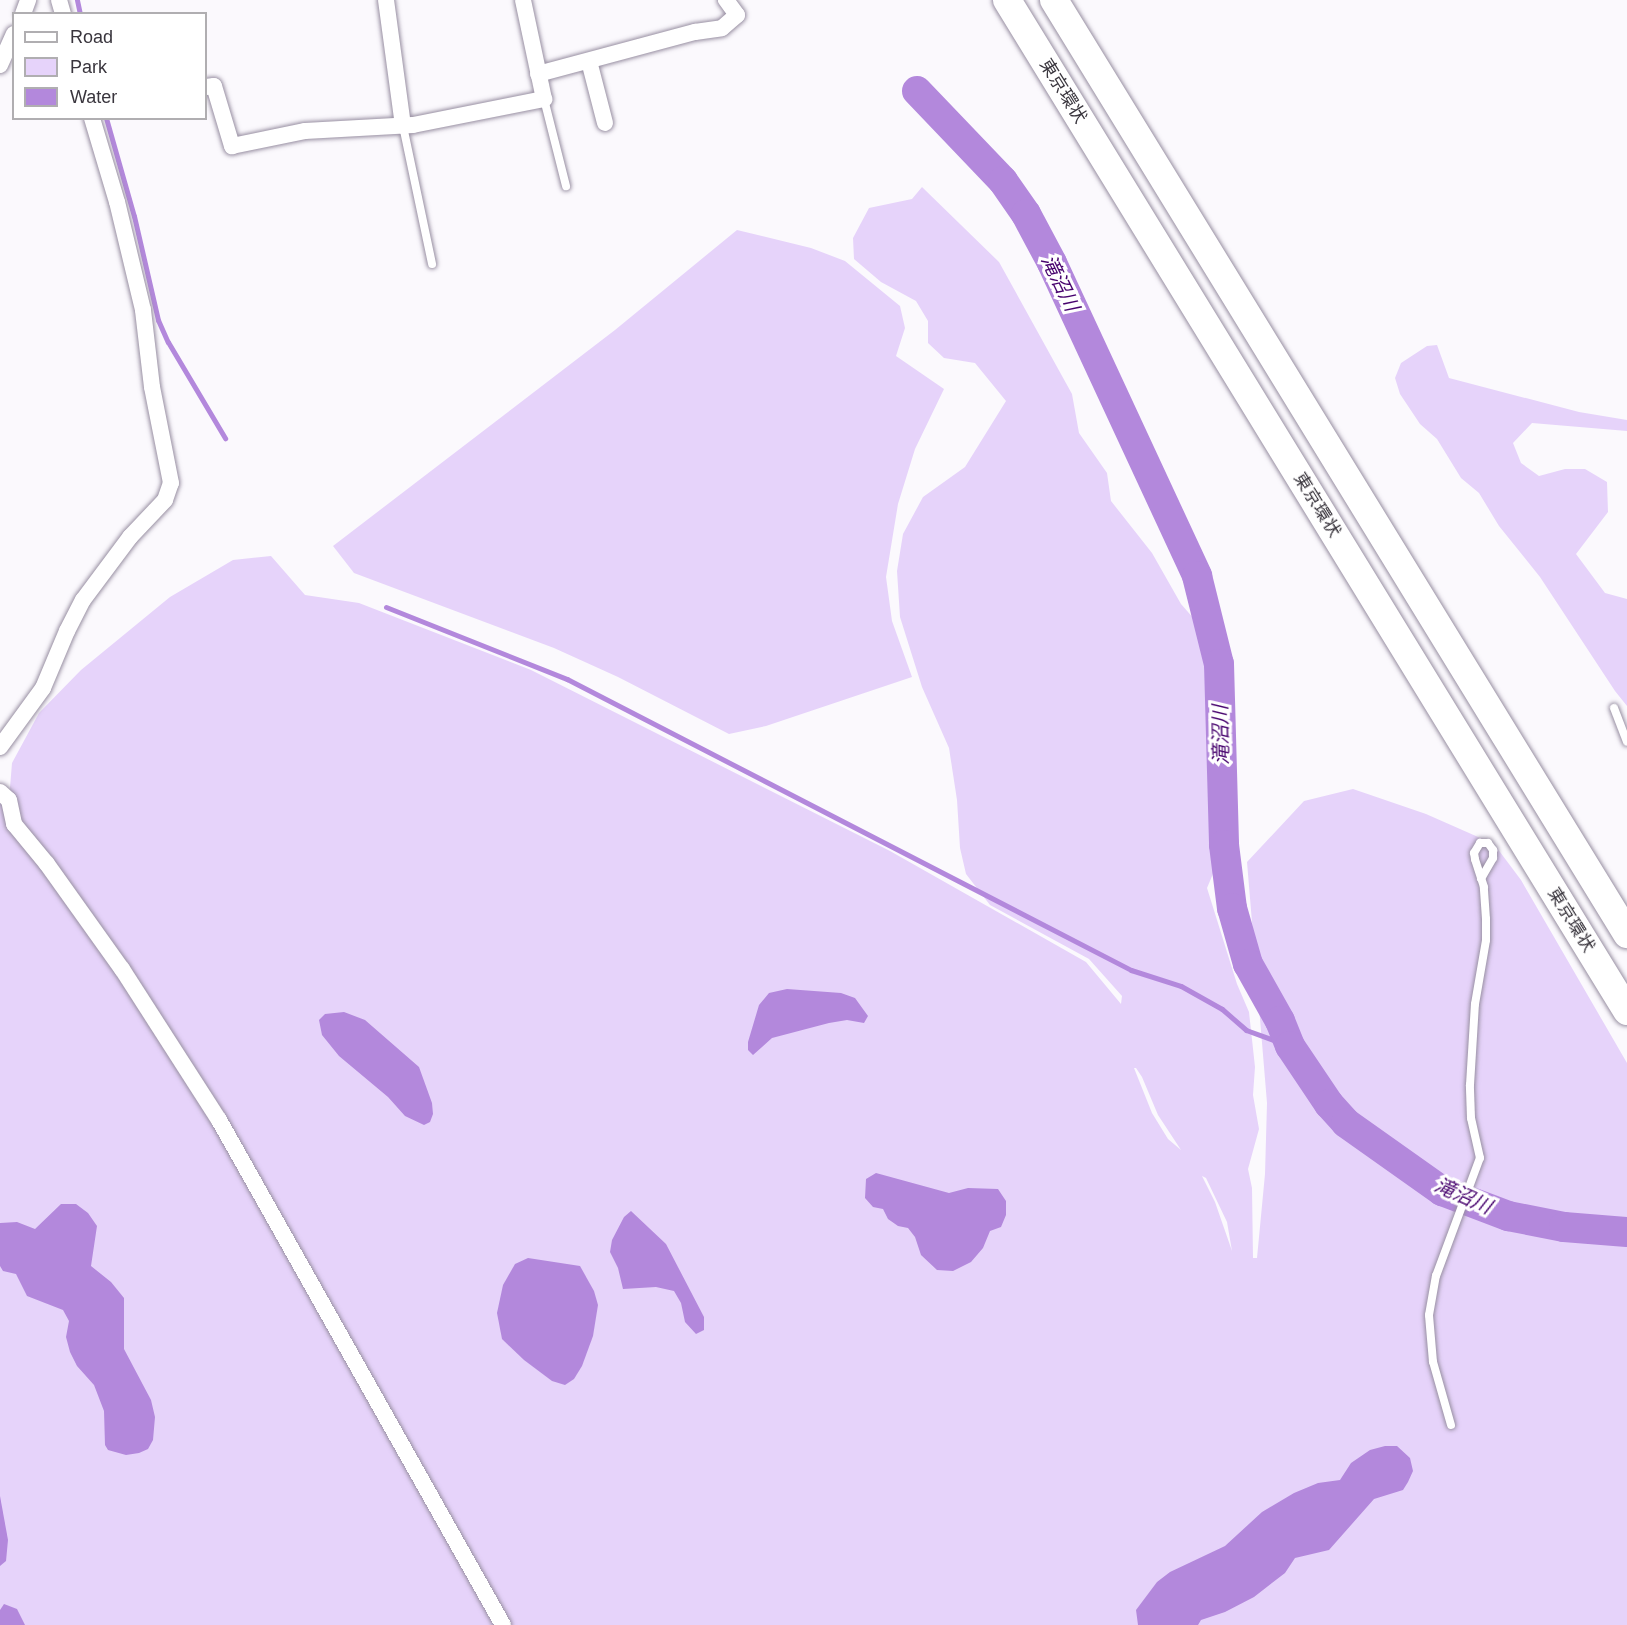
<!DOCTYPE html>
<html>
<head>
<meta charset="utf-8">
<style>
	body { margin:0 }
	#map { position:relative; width:1627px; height:1625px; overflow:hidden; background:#fbf9fd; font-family:Helvetica,"Noto Sans JP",sans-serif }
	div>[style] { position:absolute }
	.green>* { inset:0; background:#e6d3fa }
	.water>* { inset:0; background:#b388dc }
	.stream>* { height:5px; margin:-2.5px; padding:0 2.5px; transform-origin:2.5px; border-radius:2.5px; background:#b388dc }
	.river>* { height:30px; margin:-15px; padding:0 15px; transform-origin:15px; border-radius:15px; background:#b388dc }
	.roads { filter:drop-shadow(0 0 2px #988fa2) drop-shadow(0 0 2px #988fa2) }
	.service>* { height:8px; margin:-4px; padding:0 4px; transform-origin:4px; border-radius:4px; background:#fff }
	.minor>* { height:16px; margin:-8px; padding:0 8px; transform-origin:8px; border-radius:8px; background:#fff }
	.trunk>* { height:28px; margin:-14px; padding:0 14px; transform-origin:14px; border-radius:14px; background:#fff }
	span { translate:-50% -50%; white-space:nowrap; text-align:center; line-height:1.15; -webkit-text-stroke:6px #fff; paint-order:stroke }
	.street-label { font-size:18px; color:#39353d }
	.water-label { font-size:20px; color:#47036e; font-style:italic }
	.legend { position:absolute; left:12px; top:12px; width:195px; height:108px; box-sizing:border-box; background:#fff; border:2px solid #b0aeb1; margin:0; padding:8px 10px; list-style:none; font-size:18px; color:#39353d }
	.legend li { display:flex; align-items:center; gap:12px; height:30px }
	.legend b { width:30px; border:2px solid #b0aeb1 }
</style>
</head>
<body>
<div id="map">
	<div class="green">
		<i style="clip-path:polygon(evenodd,922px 187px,999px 262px,1072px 394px,1079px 433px,1107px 473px,1111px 501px,1152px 553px,1181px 604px,1202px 628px,1208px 679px,1214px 767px,1215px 869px,1207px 888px,1237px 984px,1249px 1012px,1255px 1067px,1253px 1095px,1259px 1129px,1248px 1169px,1252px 1188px,1253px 1258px,1257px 1258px,1265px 1174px,1267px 1103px,1247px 862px,1304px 801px,1353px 789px,1426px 814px,1494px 844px,1521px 880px,1627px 1063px,1627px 1625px,0 1625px,0 797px,9px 800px,12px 763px,39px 713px,81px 670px,170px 597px,233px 560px,271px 556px,305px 595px,359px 603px,531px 670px,890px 851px,1086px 962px,1121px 1004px,1122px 996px,1089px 959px,990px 905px,966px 874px,960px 848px,957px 800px,949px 748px,922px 687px,900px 617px,897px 571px,903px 534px,923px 497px,965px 467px,1006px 401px,975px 363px,944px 358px,928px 343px,928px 321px,916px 301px,881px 282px,854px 259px,853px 238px,869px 208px,912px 199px,922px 187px,1134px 1068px,1136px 1068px,1142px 1077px,1158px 1115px,1181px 1150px,1168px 1139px,1152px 1113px,1134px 1068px,922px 187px,1202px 1176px,1206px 1178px,1227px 1222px,1232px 1251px,1215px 1202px,1202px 1176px)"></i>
		<i style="clip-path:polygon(737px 230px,811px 248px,845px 261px,900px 306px,905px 328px,896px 356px,944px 389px,915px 449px,898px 504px,886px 577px,892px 621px,912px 677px,766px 726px,729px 734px,618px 677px,554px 648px,354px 573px,333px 546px,615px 330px)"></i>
		<i style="clip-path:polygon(1437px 345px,1449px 378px,1579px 412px,1627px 420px,1627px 431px,1532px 423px,1513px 443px,1521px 463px,1539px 476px,1565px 469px,1585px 469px,1607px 482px,1608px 512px,1576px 554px,1605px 593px,1627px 599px,1627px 706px,1615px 691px,1540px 577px,1499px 526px,1479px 493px,1461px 478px,1437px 439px,1420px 424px,1400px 394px,1395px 378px,1401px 363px,1427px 346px)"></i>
	</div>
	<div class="water">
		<i style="clip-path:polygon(787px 989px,841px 993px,855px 998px,868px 1016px,864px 1023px,847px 1020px,829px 1023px,772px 1038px,753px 1055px,748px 1050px,748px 1042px,759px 1005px,769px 993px)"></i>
		<i style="clip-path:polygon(344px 1012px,365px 1020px,419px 1067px,432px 1103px,433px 1114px,430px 1122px,424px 1125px,405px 1116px,388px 1097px,339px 1056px,322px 1035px,319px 1020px,325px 1014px)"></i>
		<i style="clip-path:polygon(876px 1173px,949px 1193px,968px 1188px,998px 1189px,1006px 1201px,1006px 1215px,1001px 1227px,990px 1231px,983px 1248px,971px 1262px,953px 1271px,937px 1270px,921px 1255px,915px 1237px,908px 1228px,898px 1226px,888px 1219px,883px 1209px,873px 1207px,865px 1198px,866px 1179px)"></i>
		<i style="clip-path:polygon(61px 1204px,76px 1204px,88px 1213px,97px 1226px,91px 1266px,111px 1282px,124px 1298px,124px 1349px,151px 1400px,155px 1417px,153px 1440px,148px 1449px,139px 1453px,126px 1455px,108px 1450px,105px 1445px,104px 1411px,94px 1385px,77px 1366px,70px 1352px,66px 1337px,69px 1321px,63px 1310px,27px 1296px,16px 1274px,3px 1271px,0 1266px,0 1223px,17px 1222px,35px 1229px)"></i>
		<i style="clip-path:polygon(631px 1211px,666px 1244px,704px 1317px,704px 1330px,696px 1334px,685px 1322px,681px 1303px,674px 1291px,656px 1287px,623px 1289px,618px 1268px,610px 1252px,612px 1240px,624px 1217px)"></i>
		<i style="clip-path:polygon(528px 1258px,580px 1266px,594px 1291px,598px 1305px,593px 1336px,582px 1366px,574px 1379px,565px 1385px,552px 1381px,524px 1360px,502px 1339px,497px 1313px,503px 1285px,515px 1264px)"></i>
		<i style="clip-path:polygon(1385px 1446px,1397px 1446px,1410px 1458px,1413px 1471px,1408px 1482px,1403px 1490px,1374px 1499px,1329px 1550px,1295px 1558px,1285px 1573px,1254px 1597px,1225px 1612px,1201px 1620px,1198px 1625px,1138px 1625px,1136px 1610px,1157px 1582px,1170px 1572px,1225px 1546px,1262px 1512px,1294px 1493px,1318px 1483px,1340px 1480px,1351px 1463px,1370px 1450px)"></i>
		<i style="clip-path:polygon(0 1496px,8px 1540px,6px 1561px,0 1566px)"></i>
		<i style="clip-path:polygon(4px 1604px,17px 1609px,25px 1625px,0 1625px,0 1610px)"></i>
	</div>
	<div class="stream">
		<i style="left:77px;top:0;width:14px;rotate:78deg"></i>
		<i style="left:106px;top:118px;width:102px;rotate:74.1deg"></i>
		<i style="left:134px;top:216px;width:107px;rotate:77deg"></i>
		<i style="left:158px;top:320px;width:24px;rotate:66deg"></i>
		<i style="left:168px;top:342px;width:112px;rotate:59.3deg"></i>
		<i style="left:386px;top:607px;width:195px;rotate:21.7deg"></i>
		<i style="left:567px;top:679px;width:635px;rotate:27.29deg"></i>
		<i style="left:1131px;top:970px;width:52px;rotate:17.7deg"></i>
		<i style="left:1181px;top:986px;width:47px;rotate:29.3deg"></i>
		<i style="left:1222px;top:1009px;width:32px;rotate:41deg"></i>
		<i style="left:1246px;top:1030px;width:47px;rotate:20deg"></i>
	</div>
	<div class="river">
		<i style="left:917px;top:91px;width:124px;rotate:46.3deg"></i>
		<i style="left:1003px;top:181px;width:40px;rotate:55.1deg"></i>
		<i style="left:1026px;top:214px;width:55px;rotate:62deg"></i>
		<i style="left:1052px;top:263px;width:345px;rotate:65.1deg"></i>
		<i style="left:1197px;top:576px;width:91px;rotate:76deg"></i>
		<i style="left:1219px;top:664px;width:181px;rotate:88.4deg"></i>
		<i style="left:1224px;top:845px;width:64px;rotate:82.8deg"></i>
		<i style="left:1232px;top:908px;width:58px;rotate:74.1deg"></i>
		<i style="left:1248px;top:964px;width:65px;rotate:60.7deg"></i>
		<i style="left:1280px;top:1021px;width:27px;rotate:68deg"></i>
		<i style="left:1290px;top:1046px;width:70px;rotate:56.1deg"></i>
		<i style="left:1329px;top:1104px;width:25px;rotate:48deg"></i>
		<i style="left:1346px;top:1123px;width:118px;rotate:35.3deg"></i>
		<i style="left:1442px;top:1191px;width:71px;rotate:20.7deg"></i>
		<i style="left:1508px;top:1216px;width:57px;rotate:11.1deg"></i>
		<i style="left:1564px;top:1227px;width:63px;rotate:4.5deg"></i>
	</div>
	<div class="roads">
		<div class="service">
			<i style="left:544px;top:99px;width:90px;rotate:75.8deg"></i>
			<i style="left:403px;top:126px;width:141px;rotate:78.1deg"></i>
			<i style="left:1614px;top:708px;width:36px;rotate:69deg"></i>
			<i style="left:1451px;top:1425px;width:66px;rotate:-105.9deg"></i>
			<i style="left:1433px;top:1362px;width:47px;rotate:-94.9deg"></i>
			<i style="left:1429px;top:1315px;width:40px;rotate:-80deg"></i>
			<i style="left:1436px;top:1276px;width:126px;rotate:-69.6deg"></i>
			<i style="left:1480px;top:1158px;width:41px;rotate:-102.7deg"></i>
			<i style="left:1471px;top:1118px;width:33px;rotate:-92deg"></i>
			<i style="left:1470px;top:1085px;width:81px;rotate:-86.5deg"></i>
			<i style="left:1475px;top:1004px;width:65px;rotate:-80.2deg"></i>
			<i style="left:1486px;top:940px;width:21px;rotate:-90deg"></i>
			<i style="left:1486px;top:919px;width:32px;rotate:-94deg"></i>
			<i style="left:1484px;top:887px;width:29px;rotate:-108deg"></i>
			<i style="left:1475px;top:859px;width:6px;rotate:-99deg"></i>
			<i style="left:1474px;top:853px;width:12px;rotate:-59deg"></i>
			<i style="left:1480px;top:843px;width:8px"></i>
			<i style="left:1488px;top:843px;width:9px;rotate:54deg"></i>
			<i style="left:1493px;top:850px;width:8px;rotate:90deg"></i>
			<i style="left:1493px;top:858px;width:24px;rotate:120deg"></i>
		</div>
		<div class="minor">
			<i style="left:59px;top:0;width:15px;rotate:74deg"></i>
			<i style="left:386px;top:0;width:127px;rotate:82.3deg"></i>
			<i style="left:23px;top:14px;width:15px;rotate:-70deg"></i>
			<i style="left:589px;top:61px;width:64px;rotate:75.5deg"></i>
			<i style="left:0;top:65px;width:34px;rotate:-66deg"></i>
			<i style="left:538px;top:74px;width:163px;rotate:-15deg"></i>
			<i style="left:695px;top:32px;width:27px;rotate:-8deg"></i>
			<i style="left:722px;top:28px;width:20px;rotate:-41deg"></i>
			<i style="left:737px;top:15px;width:19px;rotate:-126deg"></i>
			<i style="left:206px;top:87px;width:8px;rotate:-7deg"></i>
			<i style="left:214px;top:86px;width:63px;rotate:73.3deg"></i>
			<i style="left:232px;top:146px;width:75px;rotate:-11.6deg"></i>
			<i style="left:305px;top:131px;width:108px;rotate:-3.2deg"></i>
			<i style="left:413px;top:125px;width:134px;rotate:-11.2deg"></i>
			<i style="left:544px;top:99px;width:101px;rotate:-102deg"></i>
			<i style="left:0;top:747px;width:73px;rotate:-53.9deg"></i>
			<i style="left:43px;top:688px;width:62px;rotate:-67.2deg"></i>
			<i style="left:67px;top:631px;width:35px;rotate:-63deg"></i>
			<i style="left:83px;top:600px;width:79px;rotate:-53.3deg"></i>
			<i style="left:130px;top:537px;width:51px;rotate:-46.6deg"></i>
			<i style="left:165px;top:500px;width:18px;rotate:-71deg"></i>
			<i style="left:171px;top:483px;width:98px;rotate:-101.2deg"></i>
			<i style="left:152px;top:387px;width:78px;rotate:-96.7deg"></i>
			<i style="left:143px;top:310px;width:111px;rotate:-103.5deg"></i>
			<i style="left:117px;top:202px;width:88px;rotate:-106.6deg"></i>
			<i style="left:0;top:792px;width:12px;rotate:42deg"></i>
			<i style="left:9px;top:800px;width:25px;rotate:78deg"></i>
			<i style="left:14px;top:824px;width:52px;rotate:50.5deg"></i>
			<i style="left:47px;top:864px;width:129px;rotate:54.5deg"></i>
			<i style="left:122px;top:969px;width:179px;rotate:57.3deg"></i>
			<i style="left:219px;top:1120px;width:579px;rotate:60.65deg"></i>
		</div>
		<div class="trunk">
			<i style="left:1007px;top:0;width:1186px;rotate:58.48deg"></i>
			<i style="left:1054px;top:0;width:1096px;rotate:58.47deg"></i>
		</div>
	</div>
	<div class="street-label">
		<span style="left:1063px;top:91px;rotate:58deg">東京環状</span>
		<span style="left:1317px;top:505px;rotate:58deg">東京環状</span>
		<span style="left:1571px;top:920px;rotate:58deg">東京環状</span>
	</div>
	<div class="water-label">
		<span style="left:1060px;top:283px;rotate:64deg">滝沼川</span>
		<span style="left:1221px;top:735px;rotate:-91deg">滝沼川</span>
		<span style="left:1463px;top:1196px;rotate:24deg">滝沼川</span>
	</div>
	<ul class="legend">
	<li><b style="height:8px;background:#fff"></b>Road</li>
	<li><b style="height:16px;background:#e6d3fa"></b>Park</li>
	<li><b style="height:16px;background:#b388dc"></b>Water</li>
	</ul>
</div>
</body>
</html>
